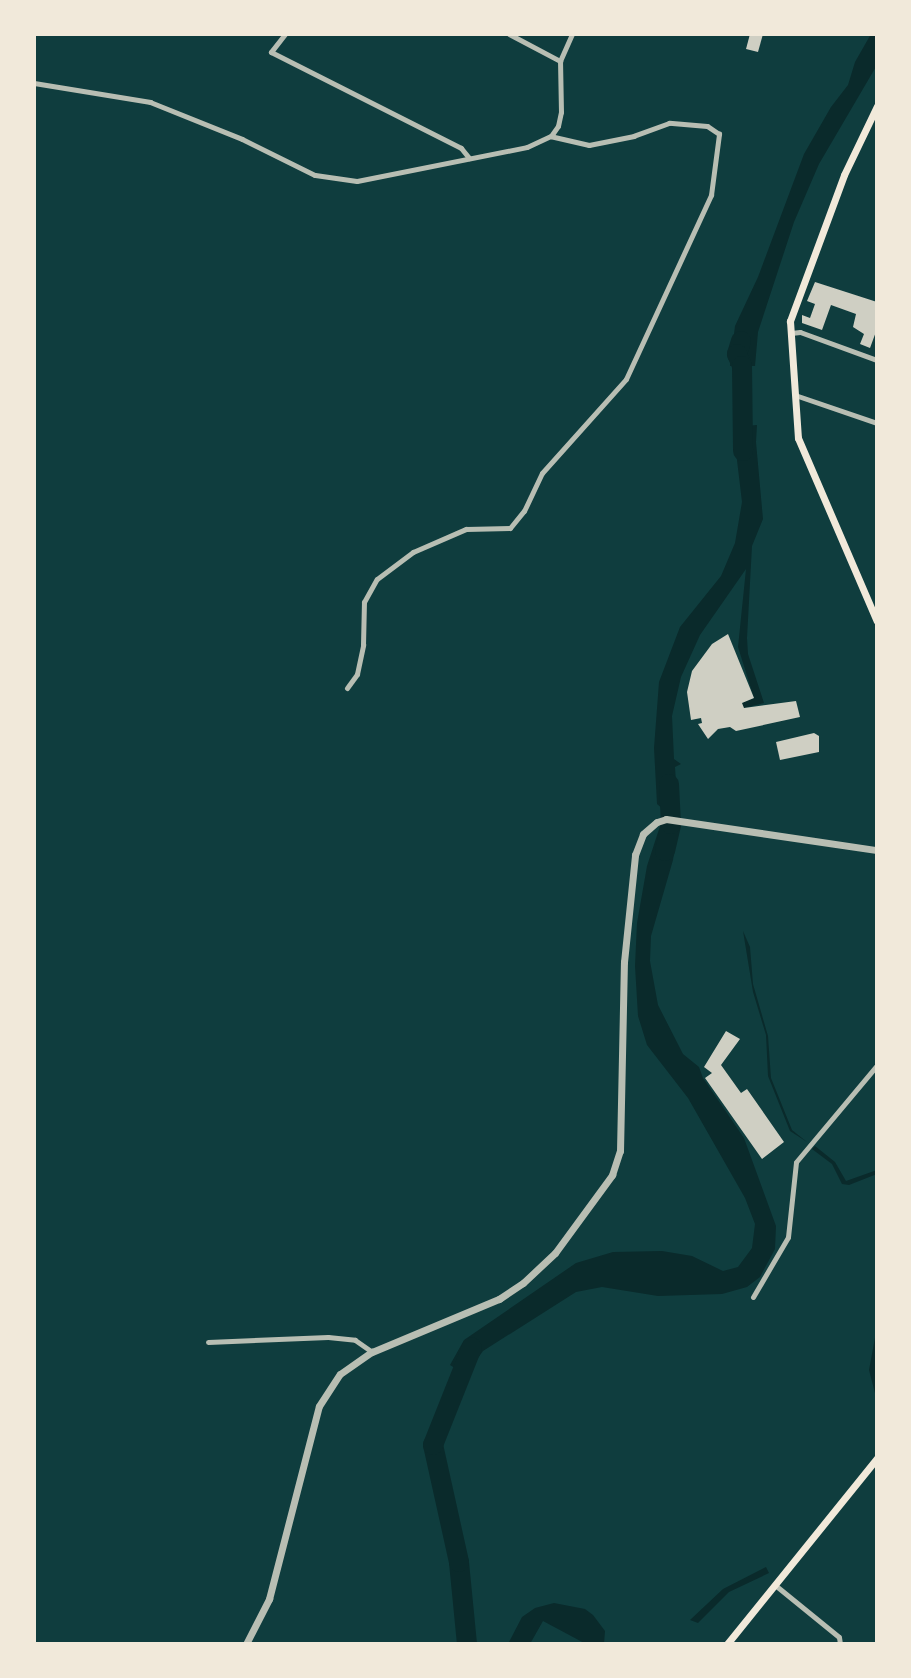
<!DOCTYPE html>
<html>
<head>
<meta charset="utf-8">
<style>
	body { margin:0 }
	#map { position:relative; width:911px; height:1678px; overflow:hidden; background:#0f3d3e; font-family:"Public Sans",sans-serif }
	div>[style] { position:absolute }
	.water>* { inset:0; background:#0a2a2b }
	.river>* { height:20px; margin:-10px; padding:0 10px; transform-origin:10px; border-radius:10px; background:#0a2a2b }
	.building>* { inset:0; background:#cfcfc3 }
	.minor>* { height:5px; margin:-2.5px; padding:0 2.5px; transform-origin:2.5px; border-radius:2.5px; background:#b8beb3 }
	.tertiary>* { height:7px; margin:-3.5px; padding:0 3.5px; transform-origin:3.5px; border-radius:3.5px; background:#b8beb3 }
	.secondary>* { height:7px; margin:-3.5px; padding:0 3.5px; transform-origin:3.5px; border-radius:3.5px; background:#f1e9da }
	span { translate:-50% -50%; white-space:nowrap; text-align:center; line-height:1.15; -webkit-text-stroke:6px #f1e9da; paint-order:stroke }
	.frame { position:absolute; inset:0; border:36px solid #f1e9da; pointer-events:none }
</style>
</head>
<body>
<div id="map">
	<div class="water">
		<i style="clip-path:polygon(871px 34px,877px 34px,877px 65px,819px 164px,794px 222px,758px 332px,755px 366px,730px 366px,735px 326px,758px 277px,804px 154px,831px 107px,848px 85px,855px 62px)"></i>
		<i style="clip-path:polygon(757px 425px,756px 442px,763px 519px,752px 546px,747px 638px,748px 654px,764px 703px,744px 708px,742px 703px,754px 698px,738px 647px,746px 569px,700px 635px,681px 677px,672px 716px,674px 759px,681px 764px,675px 767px,678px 813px,664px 810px,657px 804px,654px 748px,659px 682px,680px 627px,721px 576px,735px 543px,742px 502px,733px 427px)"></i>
		<i style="clip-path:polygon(661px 823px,678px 825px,673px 860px,651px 936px,650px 961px,658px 1005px,683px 1054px,699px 1067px,703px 1078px,744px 1138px,776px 1226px,775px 1249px,760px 1277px,747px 1287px,722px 1294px,658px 1296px,602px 1287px,576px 1292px,483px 1351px,466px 1375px,450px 1365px,464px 1340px,576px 1263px,613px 1252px,662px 1251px,692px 1256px,723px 1271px,738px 1267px,752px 1248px,755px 1224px,745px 1198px,688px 1098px,647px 1045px,638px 1016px,635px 966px,637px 923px,647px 866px)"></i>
		<i style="clip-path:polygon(743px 931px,750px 947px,753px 984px,768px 1036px,771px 1078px,792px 1130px,807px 1142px,790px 1131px,768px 1076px,766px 1035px,753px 992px)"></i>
		<i style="clip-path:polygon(815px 1146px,835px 1162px,846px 1181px,877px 1170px,877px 1174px,849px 1185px,842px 1184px,832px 1164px,812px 1149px)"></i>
		<i style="clip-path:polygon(877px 1327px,876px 1364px,877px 1401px,869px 1370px)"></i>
		<i style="clip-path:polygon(766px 1567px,769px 1573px,729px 1592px,698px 1623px,690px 1620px,723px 1589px)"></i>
		<i style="clip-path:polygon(554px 1603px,585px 1609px,593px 1615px,605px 1631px,604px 1644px,586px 1644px,543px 1621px,530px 1644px,508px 1644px,522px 1617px,535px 1608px)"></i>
	</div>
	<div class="river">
		<i style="left:741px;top:341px;width:14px;rotate:107deg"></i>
		<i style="left:737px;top:354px;width:13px;rotate:67deg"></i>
		<i style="left:742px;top:366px;width:85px;rotate:89.3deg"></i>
		<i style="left:665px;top:851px;width:28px;rotate:-77deg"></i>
		<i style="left:671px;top:824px;width:40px;rotate:-92.9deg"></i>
		<i style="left:467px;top:1644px;width:82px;rotate:-95.6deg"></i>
		<i style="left:459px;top:1562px;width:120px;rotate:-102.5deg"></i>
		<i style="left:433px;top:1445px;width:105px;rotate:-68.3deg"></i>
	</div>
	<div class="building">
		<i style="clip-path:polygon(750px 34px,763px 34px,758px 52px,746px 49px)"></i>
		<i style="clip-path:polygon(815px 282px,877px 302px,877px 329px,870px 348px,860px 344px,864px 334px,853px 327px,856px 314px,831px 305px,822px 330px,802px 323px,802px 315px,810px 318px,815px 304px,807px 301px)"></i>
		<i style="clip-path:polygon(728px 634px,754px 698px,742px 703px,744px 708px,796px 701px,800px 717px,736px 731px,730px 727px,718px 729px,708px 739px,698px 724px,702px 723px,701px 718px,691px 720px,687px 692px,692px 671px,712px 644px)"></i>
		<i style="clip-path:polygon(814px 733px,819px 736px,819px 752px,780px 760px,776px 742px)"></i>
		<i style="clip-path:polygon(726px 1031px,740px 1039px,721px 1065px,741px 1093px,747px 1089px,784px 1142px,762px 1159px,705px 1078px,712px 1073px,704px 1067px)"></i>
	</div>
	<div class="minor">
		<i style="left:285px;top:34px;width:23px;rotate:128deg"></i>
		<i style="left:271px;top:52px;width:213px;rotate:26.8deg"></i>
		<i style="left:461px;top:148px;width:13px;rotate:51deg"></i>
		<i style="left:509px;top:34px;width:58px;rotate:27.9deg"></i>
		<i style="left:34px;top:83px;width:118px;rotate:9.3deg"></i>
		<i style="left:150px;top:102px;width:99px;rotate:21.9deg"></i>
		<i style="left:242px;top:139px;width:81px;rotate:26.3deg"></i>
		<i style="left:315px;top:175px;width:42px;rotate:8.1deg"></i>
		<i style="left:357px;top:181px;width:173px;rotate:-11.3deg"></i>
		<i style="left:527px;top:147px;width:26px;rotate:-25deg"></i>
		<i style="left:551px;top:136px;width:12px;rotate:-55deg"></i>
		<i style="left:558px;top:126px;width:14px;rotate:-78deg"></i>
		<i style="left:561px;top:112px;width:51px;rotate:-91.1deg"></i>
		<i style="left:560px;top:61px;width:30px;rotate:-66deg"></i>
		<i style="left:791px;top:333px;width:9px;rotate:-6deg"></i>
		<i style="left:800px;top:332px;width:82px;rotate:20deg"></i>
		<i style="left:795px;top:395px;width:87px;rotate:18.9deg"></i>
		<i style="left:347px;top:688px;width:17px;rotate:-54deg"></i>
		<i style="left:357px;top:674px;width:30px;rotate:-78deg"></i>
		<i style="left:363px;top:645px;width:43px;rotate:-88.7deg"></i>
		<i style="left:364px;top:602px;width:26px;rotate:-61deg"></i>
		<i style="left:377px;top:579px;width:45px;rotate:-36.9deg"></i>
		<i style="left:413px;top:552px;width:58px;rotate:-23.5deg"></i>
		<i style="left:466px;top:529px;width:44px;rotate:-1.3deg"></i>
		<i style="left:510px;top:528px;width:22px;rotate:-51deg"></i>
		<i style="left:524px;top:511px;width:42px;rotate:-64.7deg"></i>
		<i style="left:542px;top:473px;width:126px;rotate:-48.2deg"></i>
		<i style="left:626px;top:379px;width:203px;rotate:-65.2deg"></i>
		<i style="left:711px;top:195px;width:62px;rotate:-82.5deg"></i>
		<i style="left:719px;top:134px;width:14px;rotate:-146deg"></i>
		<i style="left:707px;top:126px;width:38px;rotate:-175deg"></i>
		<i style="left:669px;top:123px;width:37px;rotate:160deg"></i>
		<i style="left:634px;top:136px;width:46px;rotate:168.7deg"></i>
		<i style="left:589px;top:145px;width:39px;rotate:-167deg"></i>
		<i style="left:753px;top:1297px;width:69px;rotate:-59.7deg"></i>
		<i style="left:788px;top:1237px;width:75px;rotate:-83.9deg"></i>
		<i style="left:796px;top:1162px;width:126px;rotate:-50.1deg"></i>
		<i style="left:208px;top:1342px;width:120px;rotate:-2.4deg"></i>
		<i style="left:328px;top:1337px;width:27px;rotate:6deg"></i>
		<i style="left:355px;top:1340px;width:21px;rotate:35deg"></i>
		<i style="left:775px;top:1585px;width:82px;rotate:39.1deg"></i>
		<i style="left:839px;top:1637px;width:7px;rotate:82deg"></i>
	</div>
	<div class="tertiary">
		<i style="left:246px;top:1644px;width:51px;rotate:-62.9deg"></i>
		<i style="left:269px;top:1599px;width:199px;rotate:-75.5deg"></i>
		<i style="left:319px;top:1406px;width:38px;rotate:-57deg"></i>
		<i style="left:340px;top:1374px;width:39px;rotate:-35deg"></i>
		<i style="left:372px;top:1352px;width:138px;rotate:-22.7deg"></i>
		<i style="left:499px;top:1299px;width:29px;rotate:-34deg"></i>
		<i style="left:523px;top:1283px;width:44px;rotate:-43.2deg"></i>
		<i style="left:555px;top:1253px;width:97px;rotate:-53.8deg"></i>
		<i style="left:612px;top:1175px;width:25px;rotate:-72deg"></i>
		<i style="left:620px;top:1151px;width:189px;rotate:-88.8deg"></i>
		<i style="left:624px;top:962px;width:108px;rotate:-84.1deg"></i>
		<i style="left:635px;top:855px;width:22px;rotate:-69deg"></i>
		<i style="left:643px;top:834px;width:18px;rotate:-41deg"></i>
		<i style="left:657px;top:822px;width:9px;rotate:-18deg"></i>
		<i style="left:666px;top:819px;width:213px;rotate:8.4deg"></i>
	</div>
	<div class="secondary">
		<i style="left:877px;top:106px;width:76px;rotate:115.6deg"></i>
		<i style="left:844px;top:175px;width:156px;rotate:110.3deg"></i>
		<i style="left:790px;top:321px;width:117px;rotate:86.1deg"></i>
		<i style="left:798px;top:438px;width:199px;rotate:66.7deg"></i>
		<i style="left:727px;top:1644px;width:239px;rotate:-51.1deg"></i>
	</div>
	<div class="frame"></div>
</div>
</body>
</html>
